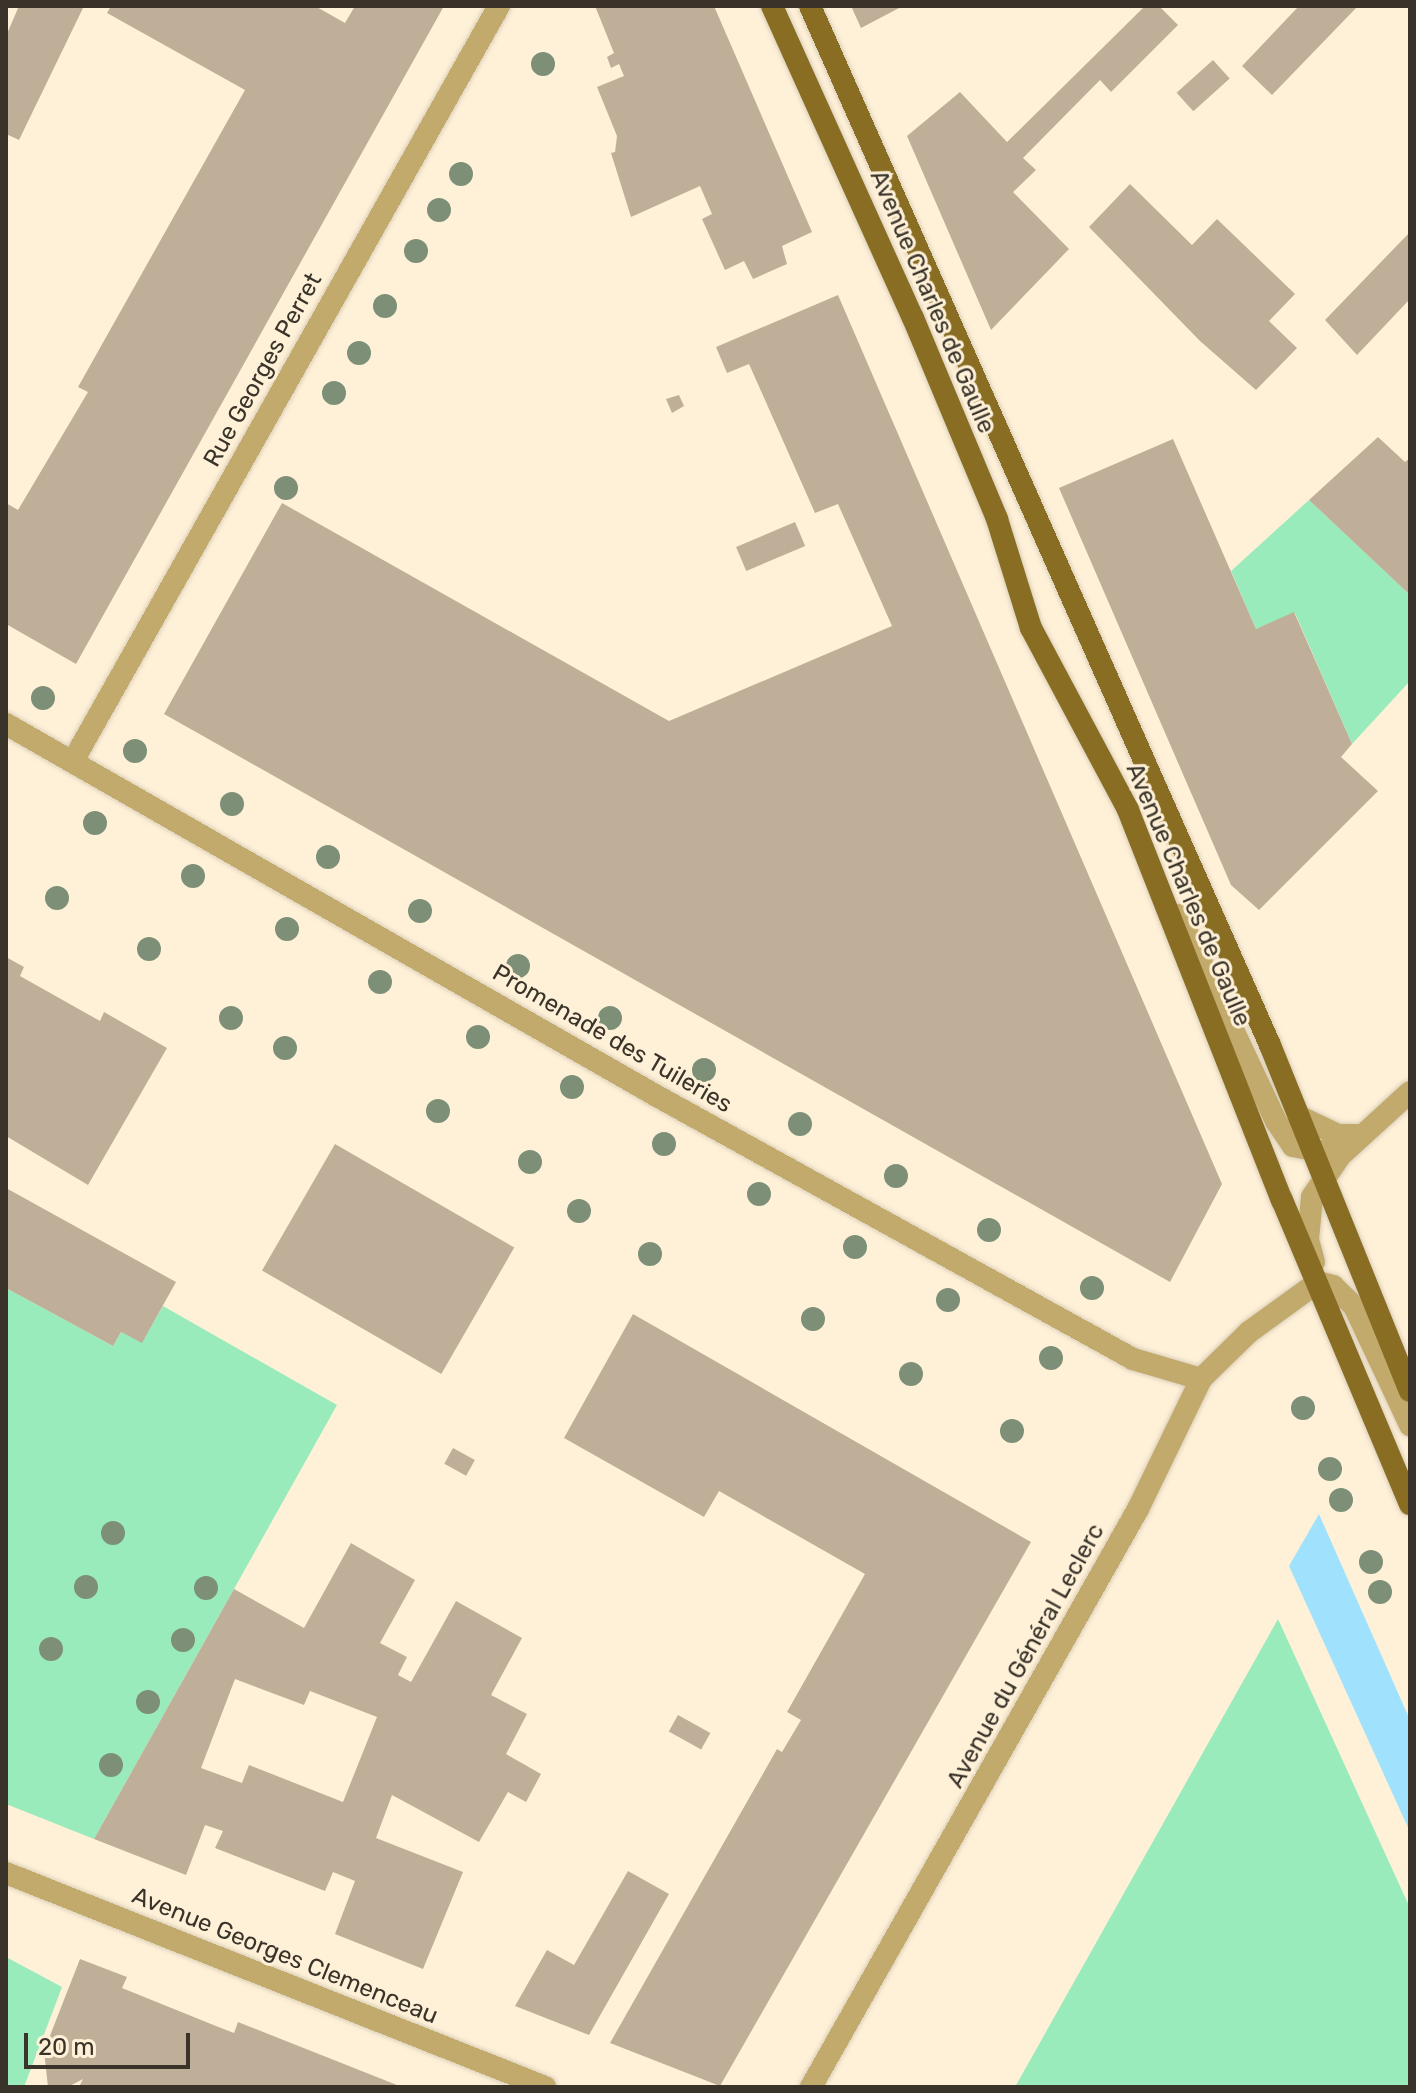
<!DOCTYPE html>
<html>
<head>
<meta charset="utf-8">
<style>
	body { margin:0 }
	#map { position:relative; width:1416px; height:2093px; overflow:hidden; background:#fff1d8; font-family:Rubik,sans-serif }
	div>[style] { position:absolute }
	.green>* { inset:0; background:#99ebbb }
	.water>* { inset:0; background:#a0e2fe }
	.building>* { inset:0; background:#bfaf99; transform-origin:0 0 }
	.roads { filter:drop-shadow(0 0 2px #dbcfb9) drop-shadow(0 0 2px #dbcfb9) }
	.minor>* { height:22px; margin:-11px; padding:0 11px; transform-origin:11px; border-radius:11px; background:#c2a96c }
	.tertiary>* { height:22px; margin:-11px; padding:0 11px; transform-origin:11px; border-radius:11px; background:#c2a96c }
	.primary>* { height:22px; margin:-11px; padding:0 11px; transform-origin:11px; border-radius:11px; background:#886d23 }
	.trees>* { width:24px; height:24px; margin:-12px; border-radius:50%; background:#7d8f77 }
	span { translate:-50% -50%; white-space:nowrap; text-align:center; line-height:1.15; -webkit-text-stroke:6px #fff1d8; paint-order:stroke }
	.street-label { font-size:24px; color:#39332a }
	.frame { position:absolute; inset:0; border:8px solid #39332a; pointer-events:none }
	.scale { position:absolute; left:24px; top:2033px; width:166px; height:36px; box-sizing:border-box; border:4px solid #39332a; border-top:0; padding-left:10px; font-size:24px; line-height:28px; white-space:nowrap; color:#39332a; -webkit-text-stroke:6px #fff1d8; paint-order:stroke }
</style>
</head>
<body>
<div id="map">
	<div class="green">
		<i style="clip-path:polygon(1309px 500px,1410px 595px,1410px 681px,1352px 744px,1295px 613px,1256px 629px,1231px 571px)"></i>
		<i style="clip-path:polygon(6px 1288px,113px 1346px,121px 1332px,142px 1342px,163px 1306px,337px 1405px,94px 1839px,6px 1804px)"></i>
		<i style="clip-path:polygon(1278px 1619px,1410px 1908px,1410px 2087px,1015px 2087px)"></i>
		<i style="clip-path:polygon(6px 1957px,62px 1987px,24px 2087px,6px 2087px)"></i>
	</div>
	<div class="water">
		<i style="clip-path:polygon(1319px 1514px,1410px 1720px,1410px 1832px,1289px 1566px)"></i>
	</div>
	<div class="building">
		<i style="clip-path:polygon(19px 6px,84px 6px,19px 140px,6px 134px,6px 36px)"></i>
		<i style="clip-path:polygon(111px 6px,315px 6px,345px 23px,355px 6px,444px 6px,76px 664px,6px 624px,6px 503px,18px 510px,88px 392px,78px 387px,245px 90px,107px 13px)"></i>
		<i style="clip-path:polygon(595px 6px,714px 6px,812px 232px,782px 246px,787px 264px,753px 279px,744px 261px,725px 270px,702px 219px,712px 214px,700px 186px,631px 217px,611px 153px,615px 152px,617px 136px,597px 87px,624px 76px,619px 64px,611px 68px,607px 57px,614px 53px)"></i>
		<i style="clip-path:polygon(851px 6px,903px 6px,861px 28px)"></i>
		<i style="clip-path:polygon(1145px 6px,1159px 6px,1178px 25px,1111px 92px,1100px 80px,1023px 158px,1036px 170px,1013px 192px,1069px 249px,991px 330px,907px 136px,960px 92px,1007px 142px)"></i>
		<i style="clip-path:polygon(1299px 6px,1358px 6px,1272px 95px,1242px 66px)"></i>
		<i style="left:1213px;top:60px;width:25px;height:49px;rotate:48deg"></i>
		<i style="clip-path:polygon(1130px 184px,1192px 245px,1217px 219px,1295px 294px,1269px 321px,1297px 348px,1256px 390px,1200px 341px,1089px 227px)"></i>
		<i style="clip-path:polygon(1410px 232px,1410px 299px,1357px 355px,1325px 320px)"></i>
		<i style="clip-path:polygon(838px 295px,1222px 1184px,1170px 1282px,164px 714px,282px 503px,669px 721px,892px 626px,838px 504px,815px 513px,749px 364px,727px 373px,716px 347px)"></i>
		<i style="clip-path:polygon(679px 395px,684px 406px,672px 413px,666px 399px)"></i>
		<i style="clip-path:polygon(1378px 437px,1405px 462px,1410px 458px,1410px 595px,1309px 500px)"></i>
		<i style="clip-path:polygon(1173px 439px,1256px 629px,1294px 612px,1352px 744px,1341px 757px,1378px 791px,1259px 910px,1231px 885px,1059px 488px)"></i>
		<i style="left:795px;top:522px;width:26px;height:64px;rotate:67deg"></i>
		<i style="clip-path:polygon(6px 957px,24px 967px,20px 976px,100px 1021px,104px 1012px,167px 1048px,88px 1185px,6px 1136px)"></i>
		<i style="left:335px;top:1144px;width:207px;height:146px;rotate:30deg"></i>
		<i style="clip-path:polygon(6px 1188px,176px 1282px,142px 1343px,121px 1332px,113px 1346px,6px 1288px)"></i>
		<i style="clip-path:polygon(633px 1314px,1031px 1542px,720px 2086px,610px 2043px,777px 1749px,782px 1752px,801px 1720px,787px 1712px,865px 1574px,719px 1491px,704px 1517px,564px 1438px)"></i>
		<i style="left:453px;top:1448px;width:25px;height:18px;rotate:29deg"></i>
		<i style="clip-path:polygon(evenodd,351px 1543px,415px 1580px,380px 1643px,407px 1657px,398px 1675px,411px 1682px,456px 1601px,522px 1638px,491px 1695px,527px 1714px,506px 1754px,541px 1774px,526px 1802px,508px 1792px,479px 1842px,392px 1795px,376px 1838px,463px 1872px,423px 1969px,335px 1934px,355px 1881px,333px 1872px,325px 1891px,215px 1848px,223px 1831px,205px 1825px,186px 1875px,94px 1839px,234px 1589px,304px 1628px,351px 1543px,235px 1679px,304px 1705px,310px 1691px,377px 1717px,343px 1802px,249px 1765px,242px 1783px,201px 1768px,235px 1679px)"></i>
		<i style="left:678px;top:1715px;width:37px;height:19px;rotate:29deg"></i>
		<i style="clip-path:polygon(628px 1871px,669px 1894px,589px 2035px,515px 2006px,547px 1950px,574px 1965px)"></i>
		<i style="clip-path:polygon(80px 1959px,127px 1977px,122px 1988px,216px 2026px,234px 2033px,238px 2022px,402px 2087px,79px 2087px,83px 2079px,68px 2087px,48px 2087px,44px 2051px)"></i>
	</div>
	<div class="roads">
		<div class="minor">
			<i style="left:6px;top:724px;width:748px;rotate:29.75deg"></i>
			<i style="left:655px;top:1095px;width:546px;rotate:28.91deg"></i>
			<i style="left:1133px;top:1359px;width:71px;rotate:16.4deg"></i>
			<i style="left:73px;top:761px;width:867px;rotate:-60.57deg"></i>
			<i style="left:1300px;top:1117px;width:42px;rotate:25.3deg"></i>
			<i style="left:1338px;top:1135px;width:23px"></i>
			<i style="left:1314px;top:1262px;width:24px;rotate:-105deg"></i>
			<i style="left:1308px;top:1239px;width:42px;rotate:-84.6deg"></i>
			<i style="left:1312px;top:1197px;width:50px;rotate:-55.7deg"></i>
			<i style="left:1340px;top:1156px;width:95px;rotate:-42.4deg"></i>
			<i style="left:6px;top:1873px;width:580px;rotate:21.65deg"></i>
		</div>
		<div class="tertiary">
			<i style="left:1179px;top:915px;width:228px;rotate:64.8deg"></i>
			<i style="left:1276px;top:1121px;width:30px;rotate:56deg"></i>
			<i style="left:1293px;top:1146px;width:31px;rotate:11deg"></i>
			<i style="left:1323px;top:1152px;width:42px;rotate:-24.1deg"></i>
			<i style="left:811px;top:2087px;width:664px;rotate:-60.5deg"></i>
			<i style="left:1138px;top:1509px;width:144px;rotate:-64.1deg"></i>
			<i style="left:1201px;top:1379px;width:67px;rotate:-44.4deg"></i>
			<i style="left:1249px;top:1332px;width:85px;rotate:-35.9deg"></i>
			<i style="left:1318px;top:1282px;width:16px;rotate:15deg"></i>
			<i style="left:1333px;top:1286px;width:29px;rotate:44deg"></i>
			<i style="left:1354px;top:1306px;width:132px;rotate:64.8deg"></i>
		</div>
		<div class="primary">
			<i style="left:772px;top:6px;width:342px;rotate:65.7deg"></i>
			<i style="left:913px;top:318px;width:218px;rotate:67.3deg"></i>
			<i style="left:997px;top:519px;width:114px;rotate:72.7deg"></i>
			<i style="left:1031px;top:628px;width:206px;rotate:61.9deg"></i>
			<i style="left:1128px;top:810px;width:419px;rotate:68.5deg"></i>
			<i style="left:1282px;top:1200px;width:330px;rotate:67.2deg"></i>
			<i style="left:810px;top:6px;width:1136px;rotate:66.12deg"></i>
			<i style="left:1270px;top:1045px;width:373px;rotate:68deg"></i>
		</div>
	</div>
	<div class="trees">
		<i style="left:543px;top:64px"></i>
		<i style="left:461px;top:174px"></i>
		<i style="left:439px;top:210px"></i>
		<i style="left:416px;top:251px"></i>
		<i style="left:385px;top:306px"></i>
		<i style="left:359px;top:353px"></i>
		<i style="left:334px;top:393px"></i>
		<i style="left:286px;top:488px"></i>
		<i style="left:43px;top:698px"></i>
		<i style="left:135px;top:751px"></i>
		<i style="left:232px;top:804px"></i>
		<i style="left:95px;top:823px"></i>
		<i style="left:328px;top:857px"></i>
		<i style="left:193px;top:876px"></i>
		<i style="left:57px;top:898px"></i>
		<i style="left:420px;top:911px"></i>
		<i style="left:287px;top:929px"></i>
		<i style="left:149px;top:949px"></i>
		<i style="left:518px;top:966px"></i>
		<i style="left:380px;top:982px"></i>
		<i style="left:231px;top:1018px"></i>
		<i style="left:610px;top:1018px"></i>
		<i style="left:478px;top:1037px"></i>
		<i style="left:285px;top:1048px"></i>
		<i style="left:704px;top:1070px"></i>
		<i style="left:572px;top:1087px"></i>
		<i style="left:438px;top:1111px"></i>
		<i style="left:800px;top:1124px"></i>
		<i style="left:664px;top:1144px"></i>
		<i style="left:530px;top:1162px"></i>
		<i style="left:896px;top:1176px"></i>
		<i style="left:759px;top:1194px"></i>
		<i style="left:579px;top:1211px"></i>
		<i style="left:989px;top:1230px"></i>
		<i style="left:855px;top:1247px"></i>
		<i style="left:650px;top:1254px"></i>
		<i style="left:1092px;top:1288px"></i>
		<i style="left:948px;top:1300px"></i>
		<i style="left:813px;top:1319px"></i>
		<i style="left:1051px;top:1358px"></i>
		<i style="left:911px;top:1374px"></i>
		<i style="left:1303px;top:1408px"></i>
		<i style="left:1012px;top:1431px"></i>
		<i style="left:1330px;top:1469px"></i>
		<i style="left:1341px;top:1500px"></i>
		<i style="left:113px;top:1533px"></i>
		<i style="left:1371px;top:1562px"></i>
		<i style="left:86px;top:1587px"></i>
		<i style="left:206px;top:1588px"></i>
		<i style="left:1380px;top:1592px"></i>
		<i style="left:183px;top:1640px"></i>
		<i style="left:51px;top:1649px"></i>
		<i style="left:148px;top:1702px"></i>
		<i style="left:111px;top:1765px"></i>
	</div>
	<div class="street-label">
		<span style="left:932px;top:302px;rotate:67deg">Avenue Charles de Gaulle</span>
		<span style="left:263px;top:370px;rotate:-61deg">Rue Georges Perret</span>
		<span style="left:1188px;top:895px;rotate:67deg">Avenue Charles de Gaulle</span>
		<span style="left:612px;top:1039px;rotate:30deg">Promenade des Tuileries</span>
		<span style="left:1026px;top:1656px;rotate:-61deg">Avenue du Général Leclerc</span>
		<span style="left:285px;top:1956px;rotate:22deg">Avenue Georges Clemenceau</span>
	</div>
	<div class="frame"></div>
	<div class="scale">20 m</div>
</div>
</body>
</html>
